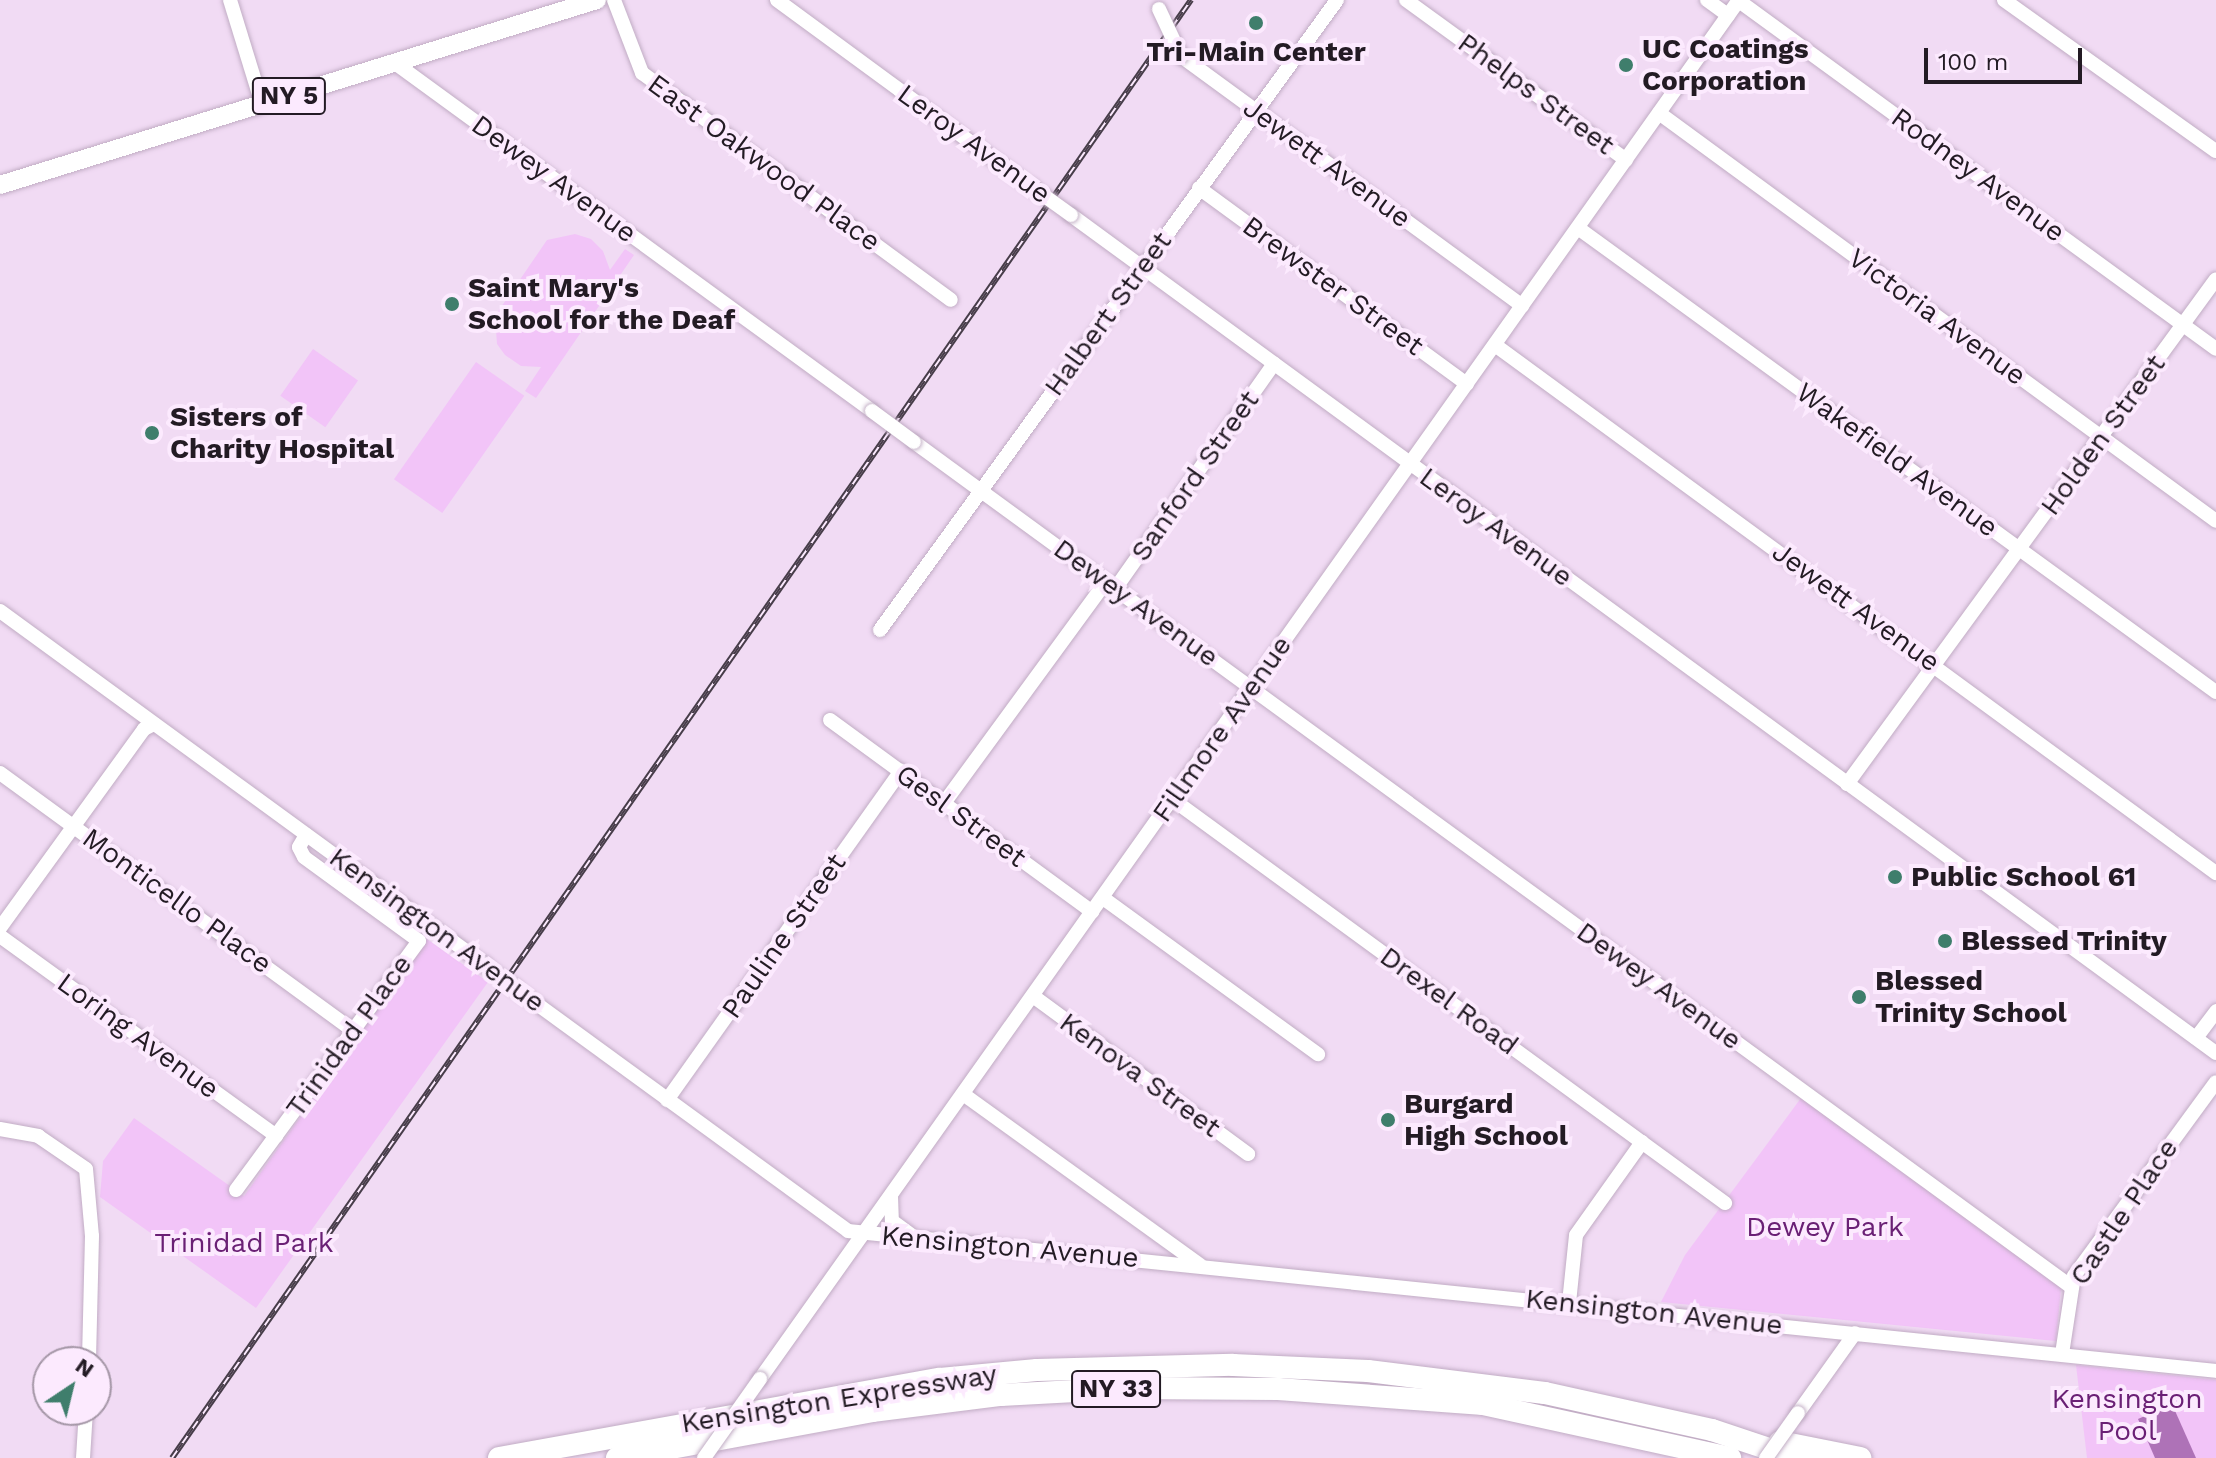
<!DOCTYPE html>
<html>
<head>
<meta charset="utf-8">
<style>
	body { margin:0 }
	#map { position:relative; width:2216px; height:1458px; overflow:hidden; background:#f1dbf4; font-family:"Work Sans",sans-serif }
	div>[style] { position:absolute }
	.green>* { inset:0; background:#f2c4f8; transform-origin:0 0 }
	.water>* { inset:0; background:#ae72b7 }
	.roads { filter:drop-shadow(0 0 2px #c1acc4) drop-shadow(0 0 2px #c1acc4) }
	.minor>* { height:14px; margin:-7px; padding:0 7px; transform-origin:7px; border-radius:7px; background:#fff }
	.major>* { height:18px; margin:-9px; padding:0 9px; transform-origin:9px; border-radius:9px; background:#fff }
	.highway>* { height:22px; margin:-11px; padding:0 11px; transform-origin:11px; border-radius:11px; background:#fff }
	.rail>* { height:6px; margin-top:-3px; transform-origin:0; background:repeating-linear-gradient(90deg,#fceafe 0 9px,#473d49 0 18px); box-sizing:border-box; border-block:2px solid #473d49 }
	.bridges { filter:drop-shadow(0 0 2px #c1acc4) drop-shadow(0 0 2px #c1acc4) }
	.minor-bridge>* { height:14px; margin:-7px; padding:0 7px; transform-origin:7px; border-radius:7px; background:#fff }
	.dots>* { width:22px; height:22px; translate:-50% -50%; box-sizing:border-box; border:4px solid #fceafe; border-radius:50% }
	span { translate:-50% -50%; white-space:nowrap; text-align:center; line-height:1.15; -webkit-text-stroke:8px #fceafe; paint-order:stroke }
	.shield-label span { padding:2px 6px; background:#fceafe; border:2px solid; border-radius:6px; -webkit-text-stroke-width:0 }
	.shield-label { font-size:26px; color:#231b24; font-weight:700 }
	.poi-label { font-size:28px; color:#231b24; font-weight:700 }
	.left { translate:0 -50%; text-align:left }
	.street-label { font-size:28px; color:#231b24 }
	.park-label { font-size:28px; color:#6a2075 }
	.north { position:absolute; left:32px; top:1346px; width:80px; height:80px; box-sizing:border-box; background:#fceafe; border:2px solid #a597a7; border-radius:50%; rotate:35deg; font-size:22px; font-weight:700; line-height:32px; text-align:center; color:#231b24 }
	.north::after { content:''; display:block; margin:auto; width:28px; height:36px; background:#3f7e6c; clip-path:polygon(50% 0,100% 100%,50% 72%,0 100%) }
	.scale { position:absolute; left:1924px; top:48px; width:158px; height:36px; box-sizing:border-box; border:4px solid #231b24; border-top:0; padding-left:10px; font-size:24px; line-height:28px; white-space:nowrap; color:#231b24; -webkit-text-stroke:6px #fceafe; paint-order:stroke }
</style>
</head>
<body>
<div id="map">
	<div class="green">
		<i style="clip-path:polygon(575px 234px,591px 239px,603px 251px,610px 270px,625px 249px,634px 255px,536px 398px,525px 391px,541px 367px,521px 366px,505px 355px,497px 344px,495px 316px,547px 240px)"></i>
		<i style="left:313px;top:349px;width:55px;height:57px;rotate:35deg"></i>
		<i style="left:476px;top:362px;width:59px;height:143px;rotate:35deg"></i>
		<i style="clip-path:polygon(427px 939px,488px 982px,256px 1308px,100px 1197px,103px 1161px,134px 1118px,244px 1196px)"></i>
		<i style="clip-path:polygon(1801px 1098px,2061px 1288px,2056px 1341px,1661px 1302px,1685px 1255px)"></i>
		<i style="clip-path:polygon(2076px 1365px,2216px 1380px,2216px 1458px,2087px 1458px)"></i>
	</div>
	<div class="water">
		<i style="clip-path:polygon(2172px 1404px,2196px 1458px,2155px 1458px,2138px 1419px)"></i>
	</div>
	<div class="roads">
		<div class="minor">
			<i style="left:230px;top:0;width:109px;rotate:72.9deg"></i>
			<i style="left:614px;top:0;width:78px;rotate:69deg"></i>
			<i style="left:642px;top:73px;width:383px;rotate:36.3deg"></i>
			<i style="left:777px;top:0;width:316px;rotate:36.3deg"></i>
			<i style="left:1406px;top:0;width:272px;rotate:36deg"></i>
			<i style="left:1707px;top:0;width:26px;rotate:36deg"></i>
			<i style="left:2004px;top:0;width:260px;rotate:35.5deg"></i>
			<i style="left:1739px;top:1px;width:590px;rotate:36.11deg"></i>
			<i style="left:1181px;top:56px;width:423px;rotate:36.2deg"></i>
			<i style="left:395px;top:63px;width:590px;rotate:36.11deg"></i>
			<i style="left:1659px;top:113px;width:690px;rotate:36.22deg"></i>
			<i style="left:1199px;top:188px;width:332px;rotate:36.2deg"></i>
			<i style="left:1071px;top:215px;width:1419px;rotate:36.2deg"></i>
			<i style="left:1578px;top:228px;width:789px;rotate:36.03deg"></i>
			<i style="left:1495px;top:345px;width:894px;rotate:36.22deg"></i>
			<i style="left:914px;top:442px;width:1431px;rotate:36.13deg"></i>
			<i style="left:1115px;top:589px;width:276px;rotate:-54.8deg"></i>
			<i style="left:0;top:611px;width:600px;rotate:36.13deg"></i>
			<i style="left:880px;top:630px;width:778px;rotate:-54.04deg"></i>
			<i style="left:830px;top:720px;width:325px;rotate:36.2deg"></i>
			<i style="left:0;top:773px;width:437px;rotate:36.1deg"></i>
			<i style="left:1847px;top:784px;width:625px;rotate:-53.84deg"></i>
			<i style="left:1172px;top:799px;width:685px;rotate:36.15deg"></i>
			<i style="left:944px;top:803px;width:274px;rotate:-53.8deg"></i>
			<i style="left:1103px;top:898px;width:266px;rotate:36deg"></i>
			<i style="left:0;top:928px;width:246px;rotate:-54.1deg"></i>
			<i style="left:144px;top:729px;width:11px;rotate:-27deg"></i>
			<i style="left:0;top:936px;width:341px;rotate:35.9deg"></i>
			<i style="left:515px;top:988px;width:412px;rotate:36.1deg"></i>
			<i style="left:848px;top:1231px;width:1375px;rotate:5.84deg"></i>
			<i style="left:1033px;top:996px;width:267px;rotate:36.3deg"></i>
			<i style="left:2196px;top:1038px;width:34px;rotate:-53deg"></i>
			<i style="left:963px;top:1094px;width:292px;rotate:35.8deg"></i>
			<i style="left:667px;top:1100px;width:404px;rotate:-54.6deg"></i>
			<i style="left:0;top:1129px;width:39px;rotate:10deg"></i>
			<i style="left:38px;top:1136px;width:58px;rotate:34.5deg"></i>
			<i style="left:86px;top:1169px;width:67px;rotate:84.9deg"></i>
			<i style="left:92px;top:1236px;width:126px;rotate:91.4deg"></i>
			<i style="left:236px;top:1190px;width:309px;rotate:-53.7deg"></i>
			<i style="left:419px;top:941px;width:142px;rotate:-143.9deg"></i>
			<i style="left:304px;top:857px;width:11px;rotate:-117deg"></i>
			<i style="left:299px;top:847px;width:14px;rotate:-60deg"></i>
			<i style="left:891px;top:1196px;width:25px;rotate:88deg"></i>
			<i style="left:892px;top:1221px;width:24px;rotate:36deg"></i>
			<i style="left:1569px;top:1303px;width:68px;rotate:-84.1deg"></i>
			<i style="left:1576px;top:1235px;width:114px;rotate:-54.6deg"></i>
			<i style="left:2062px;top:1354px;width:79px;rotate:-81.3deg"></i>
			<i style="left:2074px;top:1276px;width:240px;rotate:-53.8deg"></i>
			<i style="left:760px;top:1379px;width:1691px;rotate:-54.63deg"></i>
			<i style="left:1798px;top:1413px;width:98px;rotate:-54.5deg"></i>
			<i style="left:83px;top:1458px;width:48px;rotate:-86.4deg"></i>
		</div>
		<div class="major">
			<i style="left:0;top:185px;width:625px;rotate:-17.22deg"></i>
		</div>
		<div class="highway">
			<i style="left:1780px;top:1442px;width:82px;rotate:11.3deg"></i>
			<i style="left:499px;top:1458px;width:448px;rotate:-10.2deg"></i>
			<i style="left:940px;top:1379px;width:97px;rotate:-5.3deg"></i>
			<i style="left:1037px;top:1370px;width:196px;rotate:-1.5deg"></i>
			<i style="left:1233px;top:1365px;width:135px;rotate:2.5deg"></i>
			<i style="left:1368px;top:1371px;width:178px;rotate:7.1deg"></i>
			<i style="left:1545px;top:1393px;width:171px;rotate:12.5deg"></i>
			<i style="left:1712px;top:1430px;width:89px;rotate:18.4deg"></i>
			<i style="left:617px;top:1458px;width:259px;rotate:-10.4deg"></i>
			<i style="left:872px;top:1411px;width:130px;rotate:-7.1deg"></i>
			<i style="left:1001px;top:1395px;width:130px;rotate:-3.1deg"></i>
			<i style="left:1131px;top:1388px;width:147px;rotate:0.4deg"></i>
			<i style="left:1278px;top:1389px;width:206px;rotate:4.2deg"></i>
			<i style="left:1483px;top:1404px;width:253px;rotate:12.3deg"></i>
		</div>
	</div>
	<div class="rail">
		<i style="left:172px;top:1458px;width:1779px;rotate:-55.05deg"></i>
	</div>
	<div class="bridges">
		<div class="minor-bridge">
			<i style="left:1159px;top:9px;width:52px;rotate:64.9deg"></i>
			<i style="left:1032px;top:187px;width:48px;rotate:35.7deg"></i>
			<i style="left:872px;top:411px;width:52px;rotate:36.4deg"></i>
			<i style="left:485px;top:965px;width:38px;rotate:37deg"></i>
			<i style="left:704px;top:1458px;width:97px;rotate:-54.7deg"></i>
			<i style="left:1766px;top:1458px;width:55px;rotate:-54.6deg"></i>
		</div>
	</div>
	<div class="dots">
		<i style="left:1256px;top:23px;background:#3f7e6c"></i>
		<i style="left:1626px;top:65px;background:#3f7e6c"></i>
		<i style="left:452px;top:304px;background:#3f7e6c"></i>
		<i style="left:152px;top:433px;background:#3f7e6c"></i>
		<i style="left:1895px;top:877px;background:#3f7e6c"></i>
		<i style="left:1945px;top:941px;background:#3f7e6c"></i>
		<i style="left:1859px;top:997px;background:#3f7e6c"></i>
		<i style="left:1388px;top:1120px;background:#3f7e6c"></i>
	</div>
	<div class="shield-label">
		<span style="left:289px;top:96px">NY 5</span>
		<span style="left:1116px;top:1389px">NY 33</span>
	</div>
	<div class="poi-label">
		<span class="left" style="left:1642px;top:65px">UC Coatings<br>Corporation</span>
		<span style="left:1256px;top:52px">Tri-Main Center</span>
		<span class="left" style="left:468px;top:304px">Saint Mary's<br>School for the Deaf</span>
		<span class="left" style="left:170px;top:433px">Sisters of<br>Charity Hospital</span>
		<span class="left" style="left:1911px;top:877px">Public School 61</span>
		<span class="left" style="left:1961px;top:941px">Blessed Trinity</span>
		<span class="left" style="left:1875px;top:997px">Blessed<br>Trinity School</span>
		<span class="left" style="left:1404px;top:1120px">Burgard<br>High School</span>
	</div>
	<div class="street-label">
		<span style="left:1536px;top:94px;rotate:36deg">Phelps Street</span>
		<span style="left:974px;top:144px;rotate:36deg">Leroy Avenue</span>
		<span style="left:764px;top:163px;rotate:36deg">East Oakwood Place</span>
		<span style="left:1327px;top:163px;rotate:36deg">Jewett Avenue</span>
		<span style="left:1978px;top:175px;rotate:36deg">Rodney Avenue</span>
		<span style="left:554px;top:179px;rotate:36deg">Dewey Avenue</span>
		<span style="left:1333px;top:286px;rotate:36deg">Brewster Street</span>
		<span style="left:1108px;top:314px;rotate:-54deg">Halbert Street</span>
		<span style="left:1937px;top:317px;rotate:36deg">Victoria Avenue</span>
		<span style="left:2103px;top:435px;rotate:-54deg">Holden Street</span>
		<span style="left:1897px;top:460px;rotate:36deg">Wakefield Avenue</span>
		<span style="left:1195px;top:476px;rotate:-55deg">Sanford Street</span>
		<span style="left:1496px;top:527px;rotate:36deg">Leroy Avenue</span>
		<span style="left:1136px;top:603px;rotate:36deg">Dewey Avenue</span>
		<span style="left:1856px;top:607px;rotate:36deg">Jewett Avenue</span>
		<span style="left:1222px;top:729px;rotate:-55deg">Fillmore Avenue</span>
		<span style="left:961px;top:816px;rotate:36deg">Gesl Street</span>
		<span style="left:177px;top:901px;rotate:36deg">Monticello Place</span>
		<span style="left:437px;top:930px;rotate:36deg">Kensington Avenue</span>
		<span style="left:784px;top:936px;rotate:-55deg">Pauline Street</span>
		<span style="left:1659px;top:986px;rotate:36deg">Dewey Avenue</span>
		<span style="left:1449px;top:1001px;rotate:36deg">Drexel Road</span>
		<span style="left:138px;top:1036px;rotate:36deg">Loring Avenue</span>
		<span style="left:349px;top:1036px;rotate:-54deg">Trinidad Place</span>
		<span style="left:1140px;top:1075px;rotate:36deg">Kenova Street</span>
		<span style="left:2124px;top:1212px;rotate:-56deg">Castle Place</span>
		<span style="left:1010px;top:1247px;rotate:5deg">Kensington Avenue</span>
		<span style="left:1654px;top:1312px;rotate:6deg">Kensington Avenue</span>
		<span style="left:839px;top:1399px;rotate:-9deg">Kensington Expressway</span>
	</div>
	<div class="park-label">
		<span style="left:1825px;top:1227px">Dewey Park</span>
		<span style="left:244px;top:1243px">Trinidad Park</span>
		<span style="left:2127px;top:1415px">Kensington<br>Pool</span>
	</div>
	<div class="north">N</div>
	<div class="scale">100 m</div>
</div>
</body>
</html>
